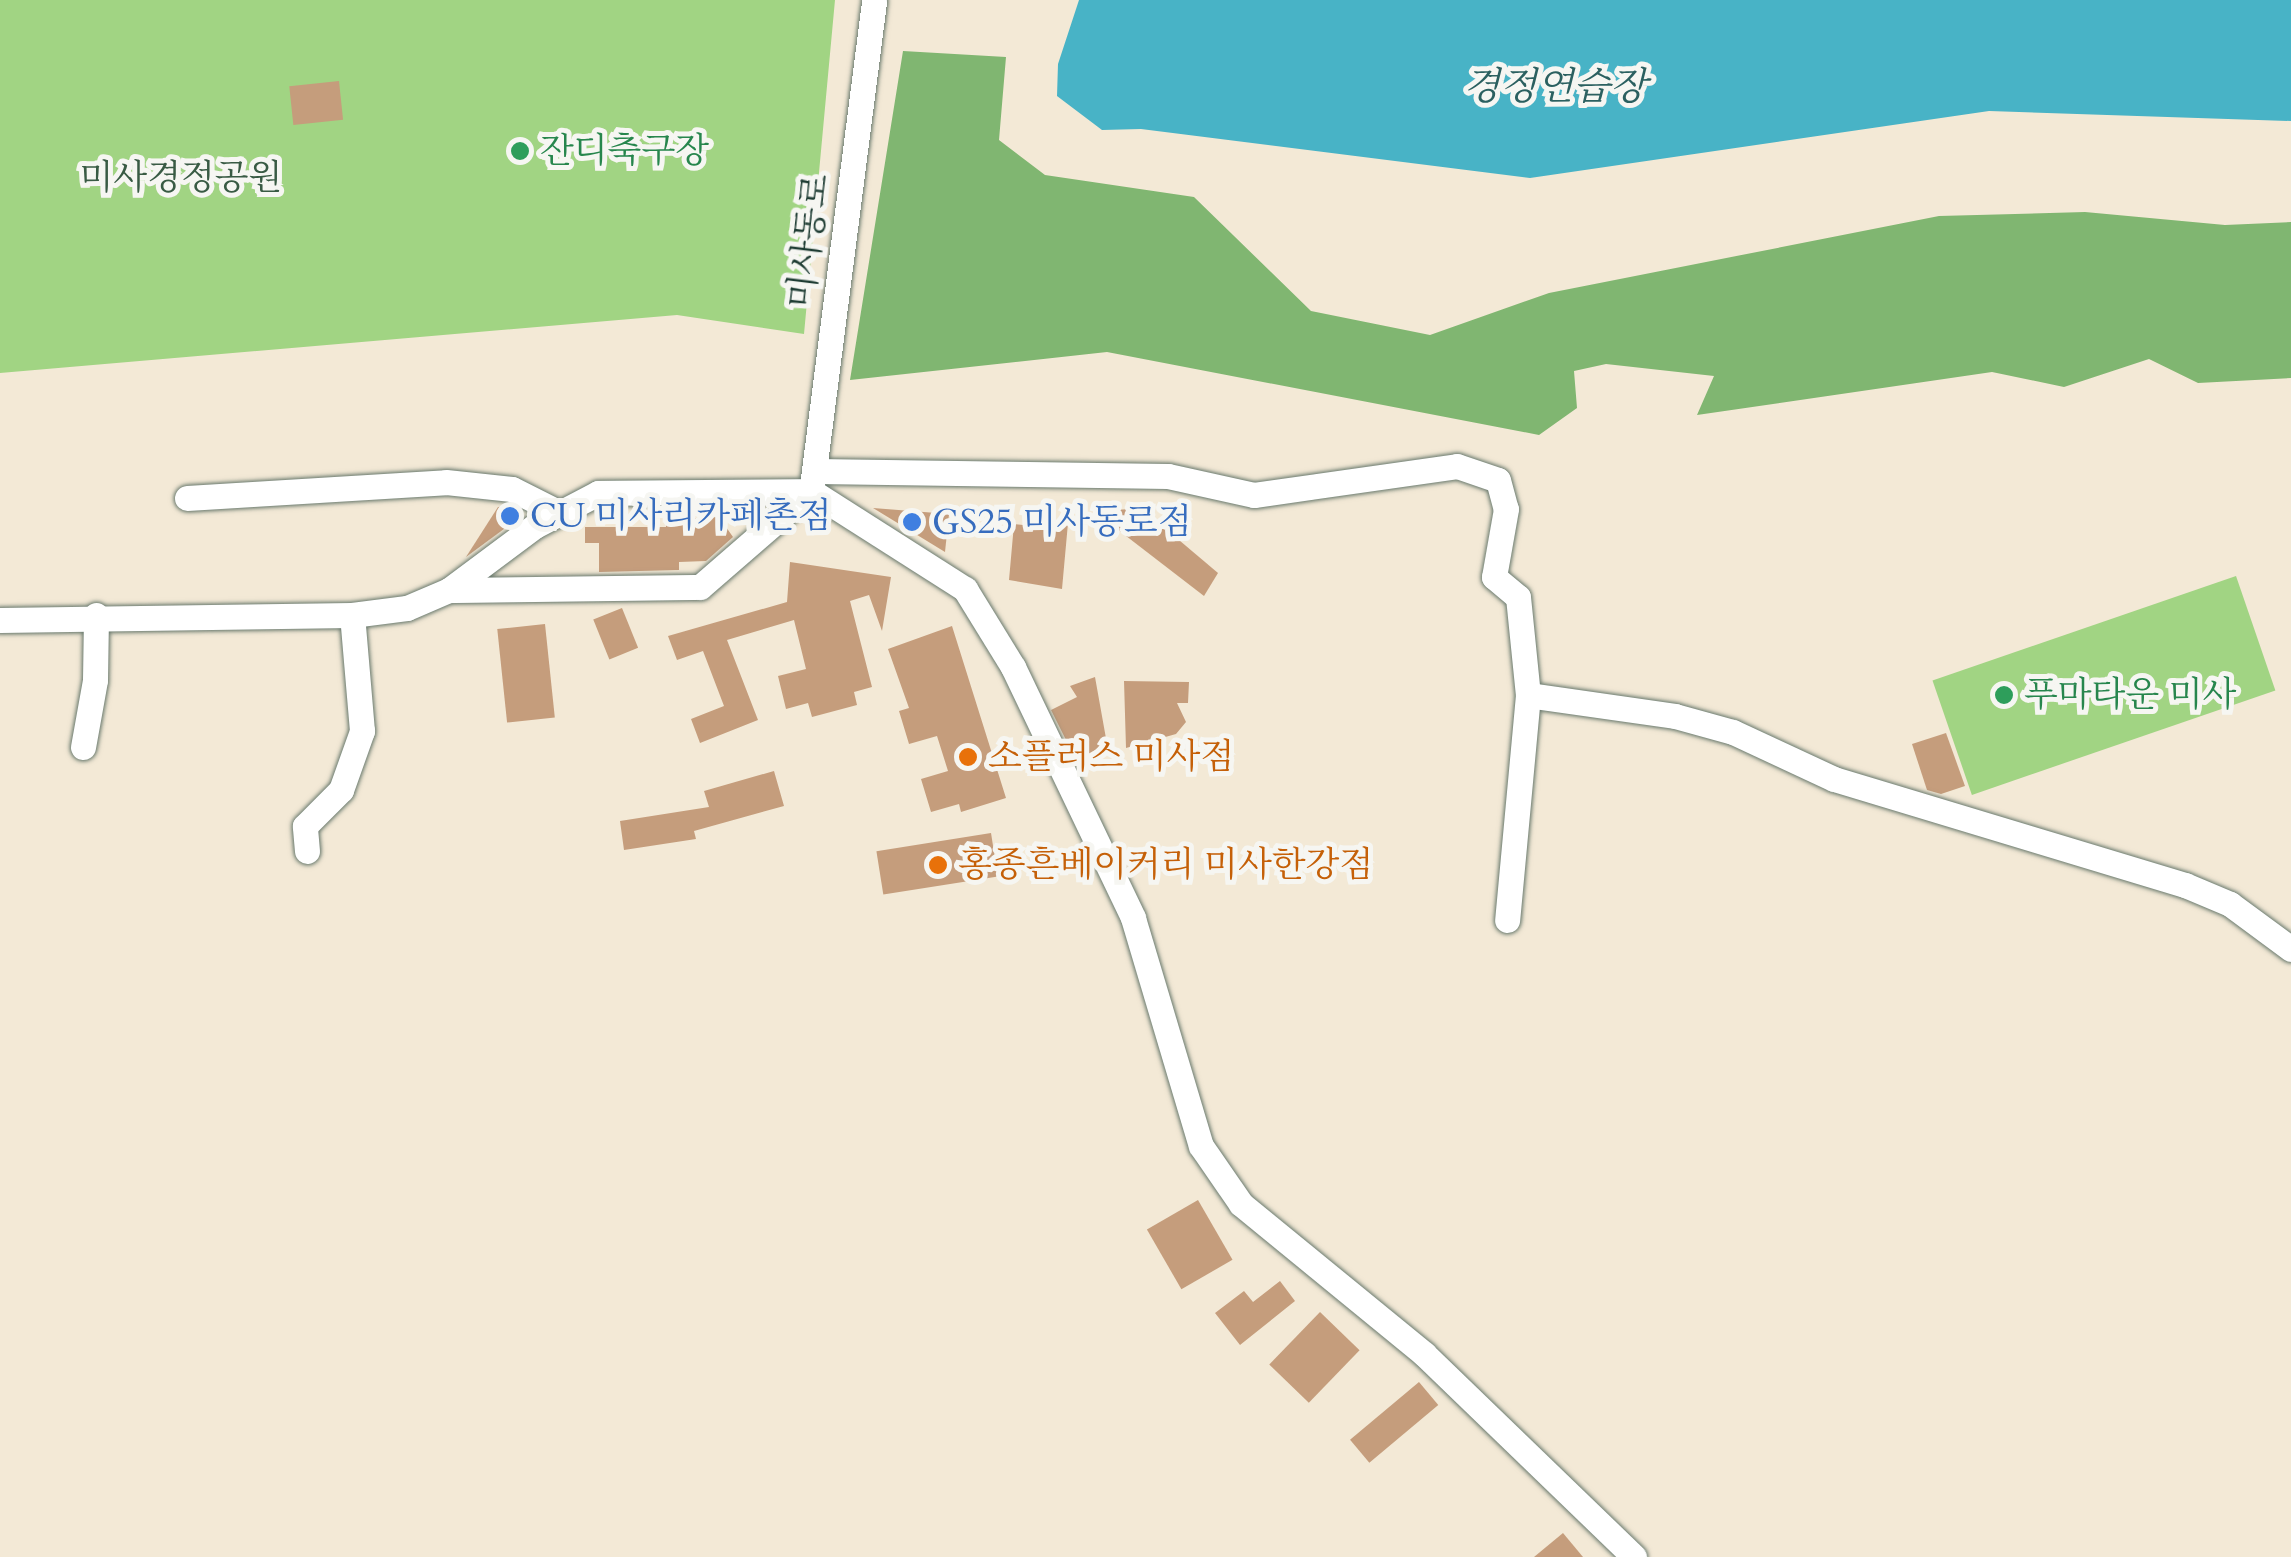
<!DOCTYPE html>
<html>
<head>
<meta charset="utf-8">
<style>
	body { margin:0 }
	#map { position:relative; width:2291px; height:1557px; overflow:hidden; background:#f3e9d6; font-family:Cardo,"Noto Serif KR",serif }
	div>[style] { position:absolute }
	.green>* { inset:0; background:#a1d483; transform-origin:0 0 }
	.forest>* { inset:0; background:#80b671 }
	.water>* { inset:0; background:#48b3c6 }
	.building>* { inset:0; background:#c59d7c; transform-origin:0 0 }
	.roads { filter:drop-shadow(0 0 2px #69796d) drop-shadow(0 0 2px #69796d) }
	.minor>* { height:25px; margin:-12.5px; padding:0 12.5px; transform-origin:12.5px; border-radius:12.5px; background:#fff }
	.dots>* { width:28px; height:28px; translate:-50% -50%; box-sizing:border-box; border:5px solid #f6f6f2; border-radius:50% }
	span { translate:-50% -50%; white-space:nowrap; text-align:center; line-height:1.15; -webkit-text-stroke:10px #f6f6f2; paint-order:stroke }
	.leisure-label { font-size:35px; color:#27864d }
	.left { translate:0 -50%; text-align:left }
	.park-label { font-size:35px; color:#395b44 }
	.street-label { font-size:35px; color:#1f3d34 }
	.shop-label { font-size:35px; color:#366cbe }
	.food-label { font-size:35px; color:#c56008 }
	.water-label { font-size:38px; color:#2b6060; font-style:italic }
</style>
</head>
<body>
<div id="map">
	<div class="green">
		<i style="clip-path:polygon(0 0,835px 0,804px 334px,677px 315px,0 373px)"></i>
		<i style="left:2236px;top:576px;width:121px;height:321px;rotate:71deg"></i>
	</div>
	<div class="forest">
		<i style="clip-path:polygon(903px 51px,1006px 57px,999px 140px,1045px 175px,1194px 197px,1311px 311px,1430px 335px,1549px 293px,1939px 216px,2085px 212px,2225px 225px,2291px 222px,2291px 378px,2198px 383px,2149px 359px,2064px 387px,1992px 372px,1697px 415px,1714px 376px,1606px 364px,1574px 371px,1577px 408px,1539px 435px,1107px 352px,850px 380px)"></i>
	</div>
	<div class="water">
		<i style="clip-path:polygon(1079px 0,2291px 0,2291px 121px,1989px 111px,1530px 178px,1141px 129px,1102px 130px,1057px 96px,1058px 64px)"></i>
	</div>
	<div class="building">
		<i style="left:339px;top:81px;width:39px;height:50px;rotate:84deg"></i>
		<i style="clip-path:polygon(509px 506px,523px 515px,466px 557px,498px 507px)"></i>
		<i style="clip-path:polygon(873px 508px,949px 514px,945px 552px)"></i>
		<i style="clip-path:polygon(1131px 509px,1160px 524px,1218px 573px,1204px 596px,1117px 529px,1114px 510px)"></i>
		<i style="clip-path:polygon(719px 517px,733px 537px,706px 561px,679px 562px,679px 570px,599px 572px,599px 543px,585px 543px,585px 527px,666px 527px,666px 520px)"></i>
		<i style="clip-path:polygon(1051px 522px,1068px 523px,1062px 589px,1009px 580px,1014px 524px,1051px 528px)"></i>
		<i style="clip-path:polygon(790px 562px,891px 577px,882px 631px,869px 595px,850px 601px,872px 687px,854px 692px,857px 705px,812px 717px,808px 703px,786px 709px,778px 676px,806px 669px,794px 620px,727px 640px,758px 720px,700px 743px,691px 719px,724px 706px,703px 651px,677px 660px,668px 636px,787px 602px)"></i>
		<i style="left:622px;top:608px;width:43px;height:31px;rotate:68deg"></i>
		<i style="left:545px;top:624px;width:94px;height:48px;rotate:84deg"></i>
		<i style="clip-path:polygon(952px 626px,1006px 798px,961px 812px,959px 804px,931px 812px,921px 779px,948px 771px,937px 736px,909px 744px,899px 711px,909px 708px,888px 649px)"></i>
		<i style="clip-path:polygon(1095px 677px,1107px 744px,1076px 760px,1051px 710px,1077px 697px,1070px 686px)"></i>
		<i style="clip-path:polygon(1124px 681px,1189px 682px,1188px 703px,1177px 703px,1186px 722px,1176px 734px,1126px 748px)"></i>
		<i style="clip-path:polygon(1946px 733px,1965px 786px,1941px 794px,1927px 790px,1912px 744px)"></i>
		<i style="clip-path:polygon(774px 771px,784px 806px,694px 831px,696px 839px,624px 850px,620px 821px,709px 807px,704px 791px)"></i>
		<i style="left:991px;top:833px;width:44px;height:116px;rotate:81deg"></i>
		<i style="left:1198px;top:1200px;width:69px;height:59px;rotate:60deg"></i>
		<i style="clip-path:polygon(1280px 1281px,1295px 1301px,1240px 1345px,1215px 1313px,1244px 1291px,1253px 1302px)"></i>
		<i style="left:1320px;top:1312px;width:55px;height:73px;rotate:44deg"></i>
		<i style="left:1419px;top:1382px;width:30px;height:90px;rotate:50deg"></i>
		<i style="clip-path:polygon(1563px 1533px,1583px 1557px,1534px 1557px)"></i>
	</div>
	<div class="roads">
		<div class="minor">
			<i style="left:816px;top:471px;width:352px;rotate:0.8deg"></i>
			<i style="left:1168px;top:476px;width:88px;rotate:12.5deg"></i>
			<i style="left:1254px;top:495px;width:205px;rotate:-8.1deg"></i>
			<i style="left:1457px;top:466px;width:43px;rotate:18.9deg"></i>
			<i style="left:1498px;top:480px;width:30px;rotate:75deg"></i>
			<i style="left:1506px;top:509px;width:69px;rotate:100deg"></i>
			<i style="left:1494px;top:577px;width:31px;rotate:40deg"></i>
			<i style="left:1518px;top:597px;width:99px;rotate:84.2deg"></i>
			<i style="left:1528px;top:695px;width:226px;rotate:95.3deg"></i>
			<i style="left:812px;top:486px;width:490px;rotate:-82.7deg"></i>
			<i style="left:187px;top:498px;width:259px;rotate:-3.5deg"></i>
			<i style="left:446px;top:482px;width:66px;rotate:6.1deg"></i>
			<i style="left:512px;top:489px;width:51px;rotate:26.6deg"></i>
			<i style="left:449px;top:590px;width:251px;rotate:-0.7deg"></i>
			<i style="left:700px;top:587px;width:147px;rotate:-40.9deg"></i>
			<i style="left:0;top:620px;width:352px;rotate:-0.8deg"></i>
			<i style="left:352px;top:615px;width:55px;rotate:-7.3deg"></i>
			<i style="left:407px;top:608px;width:46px;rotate:-23.2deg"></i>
			<i style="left:449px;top:590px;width:107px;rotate:-36.7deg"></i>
			<i style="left:535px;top:526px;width:71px;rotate:-27.6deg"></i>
			<i style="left:598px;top:493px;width:213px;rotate:-0.5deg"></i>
			<i style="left:811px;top:491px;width:183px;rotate:32.5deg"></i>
			<i style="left:965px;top:589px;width:92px;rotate:58.4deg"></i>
			<i style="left:1013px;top:667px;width:278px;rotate:64.4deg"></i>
			<i style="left:1133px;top:918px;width:238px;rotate:73.4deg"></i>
			<i style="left:1201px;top:1146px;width:70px;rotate:55.4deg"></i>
			<i style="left:1241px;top:1204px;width:237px;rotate:39.3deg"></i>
			<i style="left:1424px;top:1354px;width:292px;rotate:44deg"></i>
			<i style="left:1528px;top:695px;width:148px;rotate:8.1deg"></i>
			<i style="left:1675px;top:716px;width:60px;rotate:15.4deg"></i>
			<i style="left:1733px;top:732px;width:111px;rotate:25deg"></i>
			<i style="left:1834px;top:779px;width:367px;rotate:16.8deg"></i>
			<i style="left:2185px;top:885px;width:49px;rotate:22.9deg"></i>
			<i style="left:2230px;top:904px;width:76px;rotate:36.4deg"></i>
			<i style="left:83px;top:747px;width:68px;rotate:-79.8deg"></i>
			<i style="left:95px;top:680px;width:65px;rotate:-89.1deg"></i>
			<i style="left:307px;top:851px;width:25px;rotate:-95deg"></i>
			<i style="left:305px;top:826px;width:51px;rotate:-45deg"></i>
			<i style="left:341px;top:790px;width:63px;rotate:-70.4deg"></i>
			<i style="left:362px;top:731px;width:116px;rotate:-94.9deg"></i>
		</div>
	</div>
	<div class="dots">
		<i style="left:520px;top:151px;background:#2e9e5b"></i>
		<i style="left:510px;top:516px;background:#3f7fe0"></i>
		<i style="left:912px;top:522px;background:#3f7fe0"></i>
		<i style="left:2004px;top:695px;background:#2e9e5b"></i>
		<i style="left:968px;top:757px;background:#e8710a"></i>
		<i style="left:938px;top:865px;background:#e8710a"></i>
	</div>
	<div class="leisure-label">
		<span class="left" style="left:540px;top:151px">잔디축구장</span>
		<span class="left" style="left:2024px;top:695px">푸마타운 미사</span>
	</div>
	<div class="park-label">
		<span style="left:181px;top:178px">미사경정공원</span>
	</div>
	<div class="street-label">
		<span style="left:809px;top:241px;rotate:-83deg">미사동로</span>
	</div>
	<div class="shop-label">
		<span class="left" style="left:530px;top:516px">CU 미사리카페촌점</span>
		<span class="left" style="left:932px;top:522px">GS25 미사동로점</span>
	</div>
	<div class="food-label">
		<span class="left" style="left:988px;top:757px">소플러스 미사점</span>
		<span class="left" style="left:958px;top:865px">홍종흔베이커리 미사한강점</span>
	</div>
	<div class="water-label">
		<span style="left:1555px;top:88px">경정연습장</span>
	</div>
</div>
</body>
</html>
